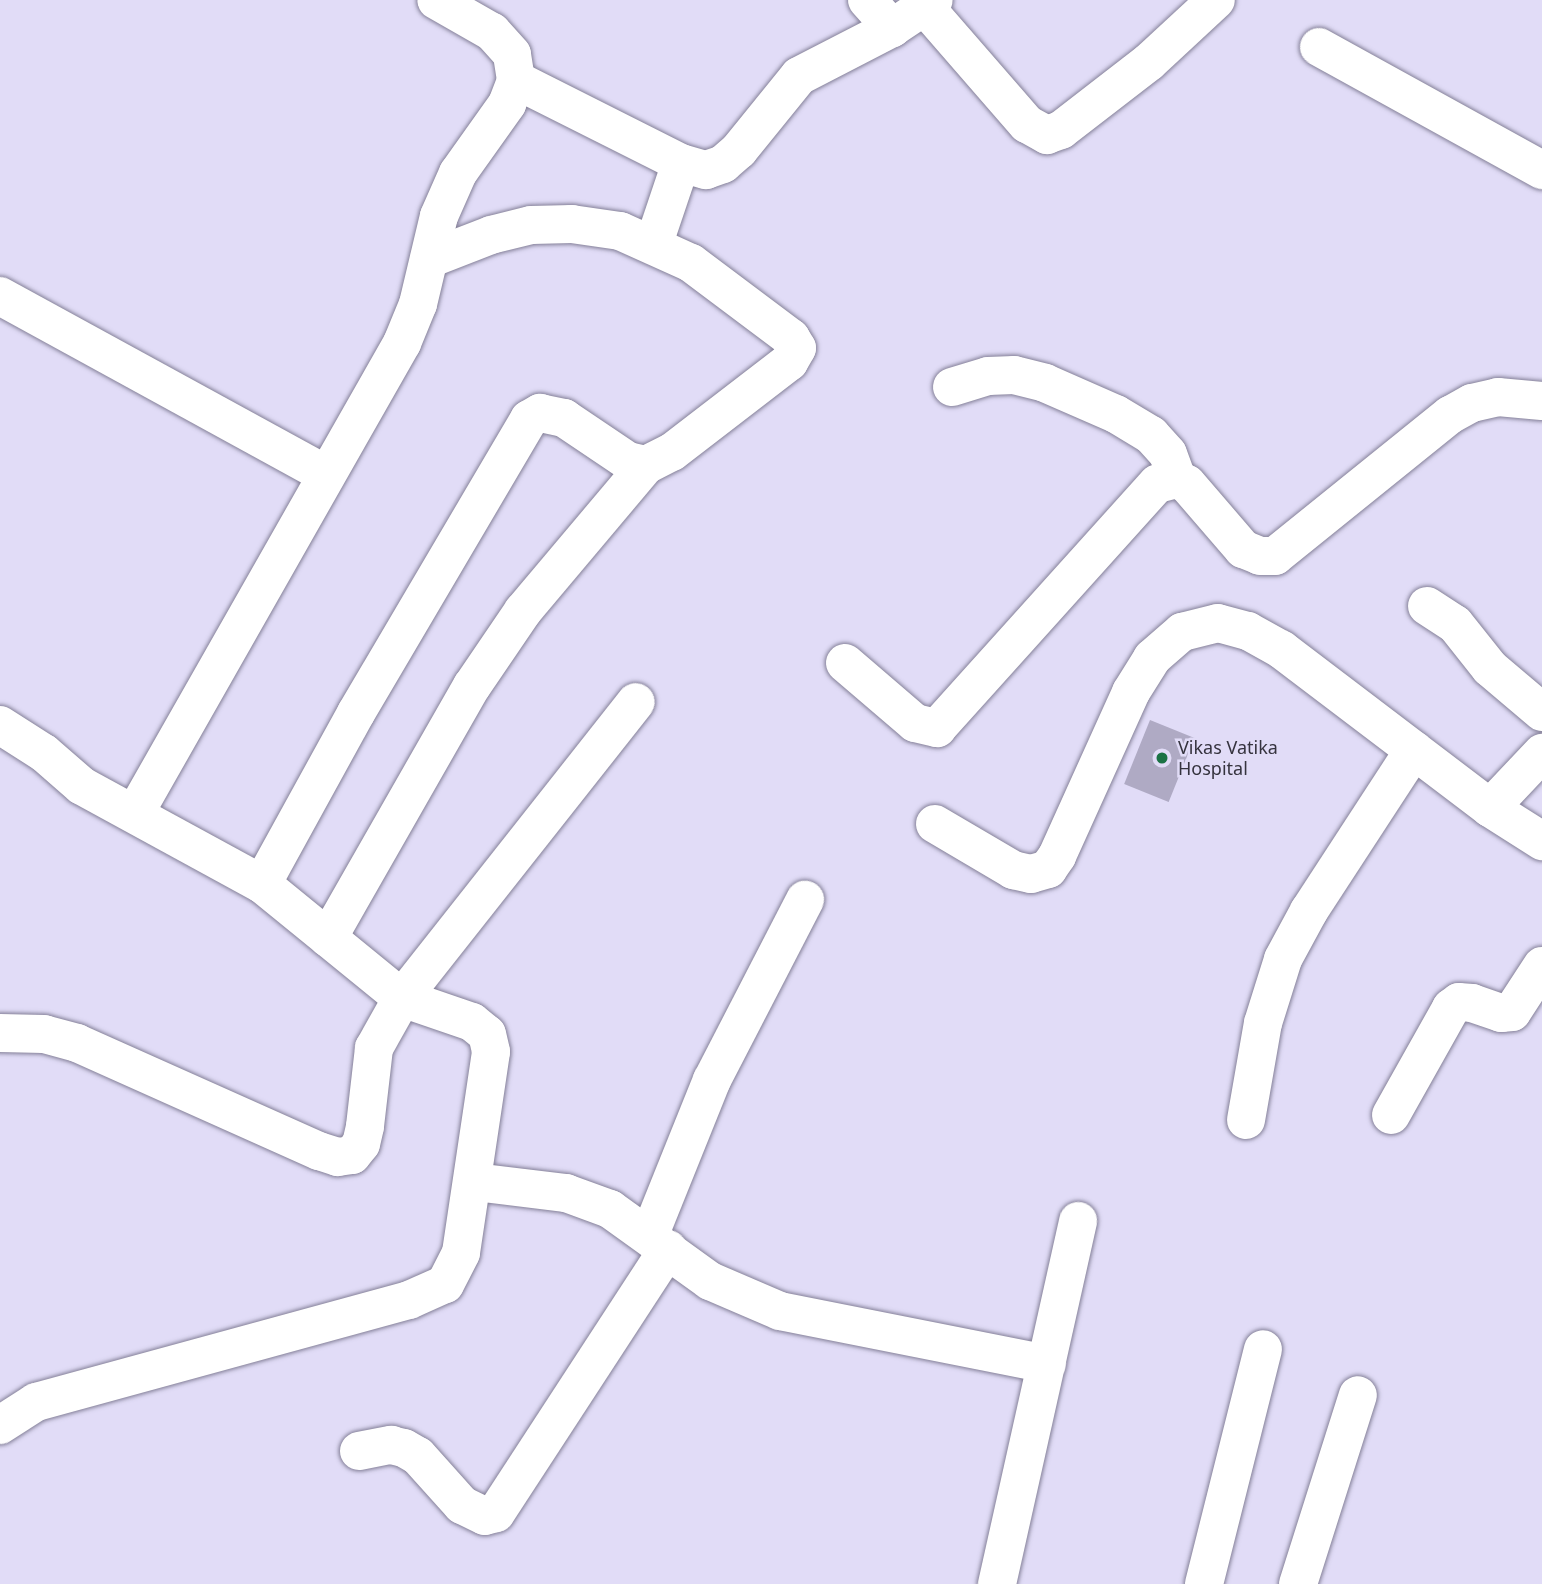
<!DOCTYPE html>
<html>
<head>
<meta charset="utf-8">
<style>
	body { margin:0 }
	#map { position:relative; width:1542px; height:1584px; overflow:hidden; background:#e1dcf7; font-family:"Noto Sans",sans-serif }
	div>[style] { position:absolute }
	.building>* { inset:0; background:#afaac4; transform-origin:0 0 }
	.roads { filter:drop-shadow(0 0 2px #848098) drop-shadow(0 0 2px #848098) }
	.minor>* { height:38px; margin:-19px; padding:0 19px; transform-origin:19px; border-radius:19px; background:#fff }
	.dots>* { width:19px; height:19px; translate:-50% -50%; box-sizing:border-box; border:4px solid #e1dcf7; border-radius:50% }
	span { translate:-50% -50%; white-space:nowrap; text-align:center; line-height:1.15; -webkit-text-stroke:5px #e1dcf7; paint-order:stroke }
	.poi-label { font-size:18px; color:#35333e }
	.left { translate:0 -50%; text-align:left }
</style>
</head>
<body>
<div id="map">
	<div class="building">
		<i style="left:1150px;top:720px;width:48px;height:69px;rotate:22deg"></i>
	</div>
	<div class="roads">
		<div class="minor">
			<i style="left:867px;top:0;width:38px;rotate:48deg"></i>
			<i style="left:926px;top:8px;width:154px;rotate:49deg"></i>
			<i style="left:1027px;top:124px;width:23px;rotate:29deg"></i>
			<i style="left:1047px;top:135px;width:15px;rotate:-20deg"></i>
			<i style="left:1061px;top:130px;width:111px;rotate:-37.7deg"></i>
			<i style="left:1149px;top:62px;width:91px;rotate:-42.8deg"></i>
			<i style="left:1319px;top:47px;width:255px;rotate:28.9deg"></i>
			<i style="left:516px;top:80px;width:185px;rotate:26.7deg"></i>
			<i style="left:681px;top:163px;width:26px;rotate:16deg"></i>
			<i style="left:706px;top:170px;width:18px;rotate:-19deg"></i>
			<i style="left:723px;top:164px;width:21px;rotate:-41deg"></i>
			<i style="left:739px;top:150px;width:95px;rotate:-51deg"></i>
			<i style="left:799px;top:76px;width:105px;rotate:-27.3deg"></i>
			<i style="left:892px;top:28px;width:50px;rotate:-33.7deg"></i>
			<i style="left:654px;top:243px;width:84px;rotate:-71.4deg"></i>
			<i style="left:0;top:296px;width:371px;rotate:28.7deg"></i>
			<i style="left:952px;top:387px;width:38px;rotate:-17deg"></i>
			<i style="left:988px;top:376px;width:26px;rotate:-2deg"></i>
			<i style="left:1014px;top:375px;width:32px;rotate:14deg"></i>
			<i style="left:1045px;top:383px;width:77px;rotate:23.6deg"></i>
			<i style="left:1116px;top:414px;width:41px;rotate:31deg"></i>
			<i style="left:1151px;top:435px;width:25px;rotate:48deg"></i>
			<i style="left:1168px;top:454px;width:27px;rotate:70deg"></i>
			<i style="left:1427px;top:606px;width:33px;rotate:33deg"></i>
			<i style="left:1455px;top:624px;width:56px;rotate:51.5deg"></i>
			<i style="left:1490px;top:668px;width:68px;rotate:40.2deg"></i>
			<i style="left:845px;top:663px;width:92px;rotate:40.6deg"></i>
			<i style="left:915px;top:723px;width:23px;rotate:13deg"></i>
			<i style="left:937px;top:728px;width:329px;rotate:-48deg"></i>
			<i style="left:1157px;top:484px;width:21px;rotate:-14deg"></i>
			<i style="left:1177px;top:479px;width:11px;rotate:27deg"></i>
			<i style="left:1187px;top:484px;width:86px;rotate:49.3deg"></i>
			<i style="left:1243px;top:549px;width:18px;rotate:22deg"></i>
			<i style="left:1260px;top:556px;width:15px"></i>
			<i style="left:1275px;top:556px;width:225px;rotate:-38.9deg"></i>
			<i style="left:1450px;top:415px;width:25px;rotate:-29deg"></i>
			<i style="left:1472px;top:403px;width:27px;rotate:-13deg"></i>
			<i style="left:1498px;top:397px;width:44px;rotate:5.2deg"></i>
			<i style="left:0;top:725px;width:52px;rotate:32.5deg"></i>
			<i style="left:44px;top:753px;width:50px;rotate:41deg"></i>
			<i style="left:82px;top:786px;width:205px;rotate:28.6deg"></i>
			<i style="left:262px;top:884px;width:181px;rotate:39.2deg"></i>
			<i style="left:402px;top:998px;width:74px;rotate:18.9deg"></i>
			<i style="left:472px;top:1022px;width:19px;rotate:39deg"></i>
			<i style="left:487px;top:1034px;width:18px;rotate:77deg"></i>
			<i style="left:491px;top:1052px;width:203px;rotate:98.5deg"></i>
			<i style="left:461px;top:1253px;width:35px;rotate:117deg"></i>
			<i style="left:445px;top:1284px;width:39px;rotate:156deg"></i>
			<i style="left:409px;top:1300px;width:387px;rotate:164.7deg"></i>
			<i style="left:36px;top:1402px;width:43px;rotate:147.4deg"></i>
			<i style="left:1490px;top:808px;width:76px;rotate:-46.6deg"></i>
			<i style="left:135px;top:813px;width:541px;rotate:-60.4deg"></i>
			<i style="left:402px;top:343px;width:42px;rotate:-67.7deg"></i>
			<i style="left:418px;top:304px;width:90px;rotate:-76.6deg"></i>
			<i style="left:439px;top:216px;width:47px;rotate:-66.2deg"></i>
			<i style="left:458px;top:173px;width:85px;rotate:-54.6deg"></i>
			<i style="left:507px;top:104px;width:26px;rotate:-69deg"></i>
			<i style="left:516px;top:80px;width:26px;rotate:-99deg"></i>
			<i style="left:512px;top:54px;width:30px;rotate:-132deg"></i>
			<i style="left:492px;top:32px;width:64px;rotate:-150.3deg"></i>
			<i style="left:935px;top:824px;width:91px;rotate:30.5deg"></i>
			<i style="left:1013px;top:870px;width:18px;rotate:13deg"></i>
			<i style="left:1031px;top:874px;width:18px;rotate:-16deg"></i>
			<i style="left:1048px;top:869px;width:16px;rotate:-55deg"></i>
			<i style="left:1057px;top:856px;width:180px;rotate:-65.7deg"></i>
			<i style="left:1131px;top:692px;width:40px;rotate:-58deg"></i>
			<i style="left:1152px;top:658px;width:40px;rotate:-41deg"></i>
			<i style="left:1182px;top:632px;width:37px;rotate:-14deg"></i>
			<i style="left:1218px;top:623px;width:31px;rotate:15deg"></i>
			<i style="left:1248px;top:631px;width:39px;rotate:29deg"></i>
			<i style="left:1282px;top:650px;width:261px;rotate:37.2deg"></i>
			<i style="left:1490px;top:808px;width:62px;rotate:32.4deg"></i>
			<i style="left:262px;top:884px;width:195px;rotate:-61.2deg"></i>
			<i style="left:356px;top:713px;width:341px;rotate:-59.5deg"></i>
			<i style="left:529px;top:419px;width:13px;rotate:-29deg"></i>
			<i style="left:540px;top:413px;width:25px;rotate:12deg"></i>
			<i style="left:564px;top:418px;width:77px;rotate:33.9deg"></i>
			<i style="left:628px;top:461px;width:18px;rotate:13deg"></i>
			<i style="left:646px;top:465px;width:29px;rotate:-27deg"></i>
			<i style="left:672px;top:452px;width:148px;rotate:-37.6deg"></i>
			<i style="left:789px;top:362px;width:16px;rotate:-60deg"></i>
			<i style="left:797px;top:348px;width:12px;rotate:-121deg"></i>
			<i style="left:791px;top:338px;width:125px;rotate:-143.1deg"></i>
			<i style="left:691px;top:263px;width:78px;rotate:-155.7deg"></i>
			<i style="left:620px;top:231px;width:49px;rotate:-171.7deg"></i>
			<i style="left:572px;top:224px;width:41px;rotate:178.6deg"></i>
			<i style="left:531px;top:225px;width:41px;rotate:166deg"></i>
			<i style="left:491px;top:235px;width:66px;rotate:158.8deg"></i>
			<i style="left:328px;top:938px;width:290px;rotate:-60.3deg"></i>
			<i style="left:472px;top:686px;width:91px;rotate:-55.8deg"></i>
			<i style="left:523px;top:611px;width:191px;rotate:-49.9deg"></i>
			<i style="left:0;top:1033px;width:44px;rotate:1.3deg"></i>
			<i style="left:44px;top:1034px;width:34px;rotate:15deg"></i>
			<i style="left:77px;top:1043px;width:265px;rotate:24.1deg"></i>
			<i style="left:319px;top:1151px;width:20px;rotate:18deg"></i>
			<i style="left:338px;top:1157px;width:14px;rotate:-8deg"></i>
			<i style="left:352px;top:1155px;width:14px;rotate:-51deg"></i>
			<i style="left:361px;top:1144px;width:18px;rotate:-77deg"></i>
			<i style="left:365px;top:1126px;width:79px;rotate:-83.4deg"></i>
			<i style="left:374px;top:1048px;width:57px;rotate:-60.8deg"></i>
			<i style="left:402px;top:998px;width:377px;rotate:-51.7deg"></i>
			<i style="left:1391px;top:1115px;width:123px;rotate:-60.7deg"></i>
			<i style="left:1451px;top:1008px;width:10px;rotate:-37deg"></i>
			<i style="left:1459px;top:1002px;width:13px;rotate:4deg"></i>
			<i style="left:1472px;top:1003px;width:31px;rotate:19deg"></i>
			<i style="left:1501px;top:1013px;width:11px;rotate:-5deg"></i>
			<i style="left:1512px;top:1012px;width:55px;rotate:-56.9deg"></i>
			<i style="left:1246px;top:1120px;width:98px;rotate:-80.1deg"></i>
			<i style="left:1263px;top:1023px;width:67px;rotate:-72.6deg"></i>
			<i style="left:1283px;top:959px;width:55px;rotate:-61.6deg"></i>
			<i style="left:1309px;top:911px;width:192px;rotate:-56.9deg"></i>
			<i style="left:475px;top:1182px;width:92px;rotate:6.9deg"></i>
			<i style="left:566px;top:1193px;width:47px;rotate:20deg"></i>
			<i style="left:610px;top:1209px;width:123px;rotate:35.8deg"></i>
			<i style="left:710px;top:1281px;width:76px;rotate:23.2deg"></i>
			<i style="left:780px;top:1311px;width:272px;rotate:11.2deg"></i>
			<i style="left:650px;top:1234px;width:166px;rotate:-68.1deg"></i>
			<i style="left:712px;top:1080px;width:203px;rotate:-62.7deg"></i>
			<i style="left:359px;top:1451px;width:33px;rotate:-11deg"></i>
			<i style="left:391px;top:1445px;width:13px;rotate:13deg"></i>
			<i style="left:404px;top:1448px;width:16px;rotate:30deg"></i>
			<i style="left:418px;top:1456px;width:66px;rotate:48.1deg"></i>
			<i style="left:462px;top:1505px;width:25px;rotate:26deg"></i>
			<i style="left:485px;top:1516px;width:11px;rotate:-15deg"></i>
			<i style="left:496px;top:1513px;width:315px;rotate:-56.9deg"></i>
			<i style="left:997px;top:1584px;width:372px;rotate:-77.4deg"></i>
			<i style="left:1204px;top:1584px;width:242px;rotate:-75.9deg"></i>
			<i style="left:1298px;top:1584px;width:198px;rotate:-72.4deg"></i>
		</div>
	</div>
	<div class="dots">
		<i style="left:1162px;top:758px;background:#1b7245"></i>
	</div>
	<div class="poi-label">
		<span class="left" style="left:1178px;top:758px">Vikas Vatika<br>Hospital</span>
	</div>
</div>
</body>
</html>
